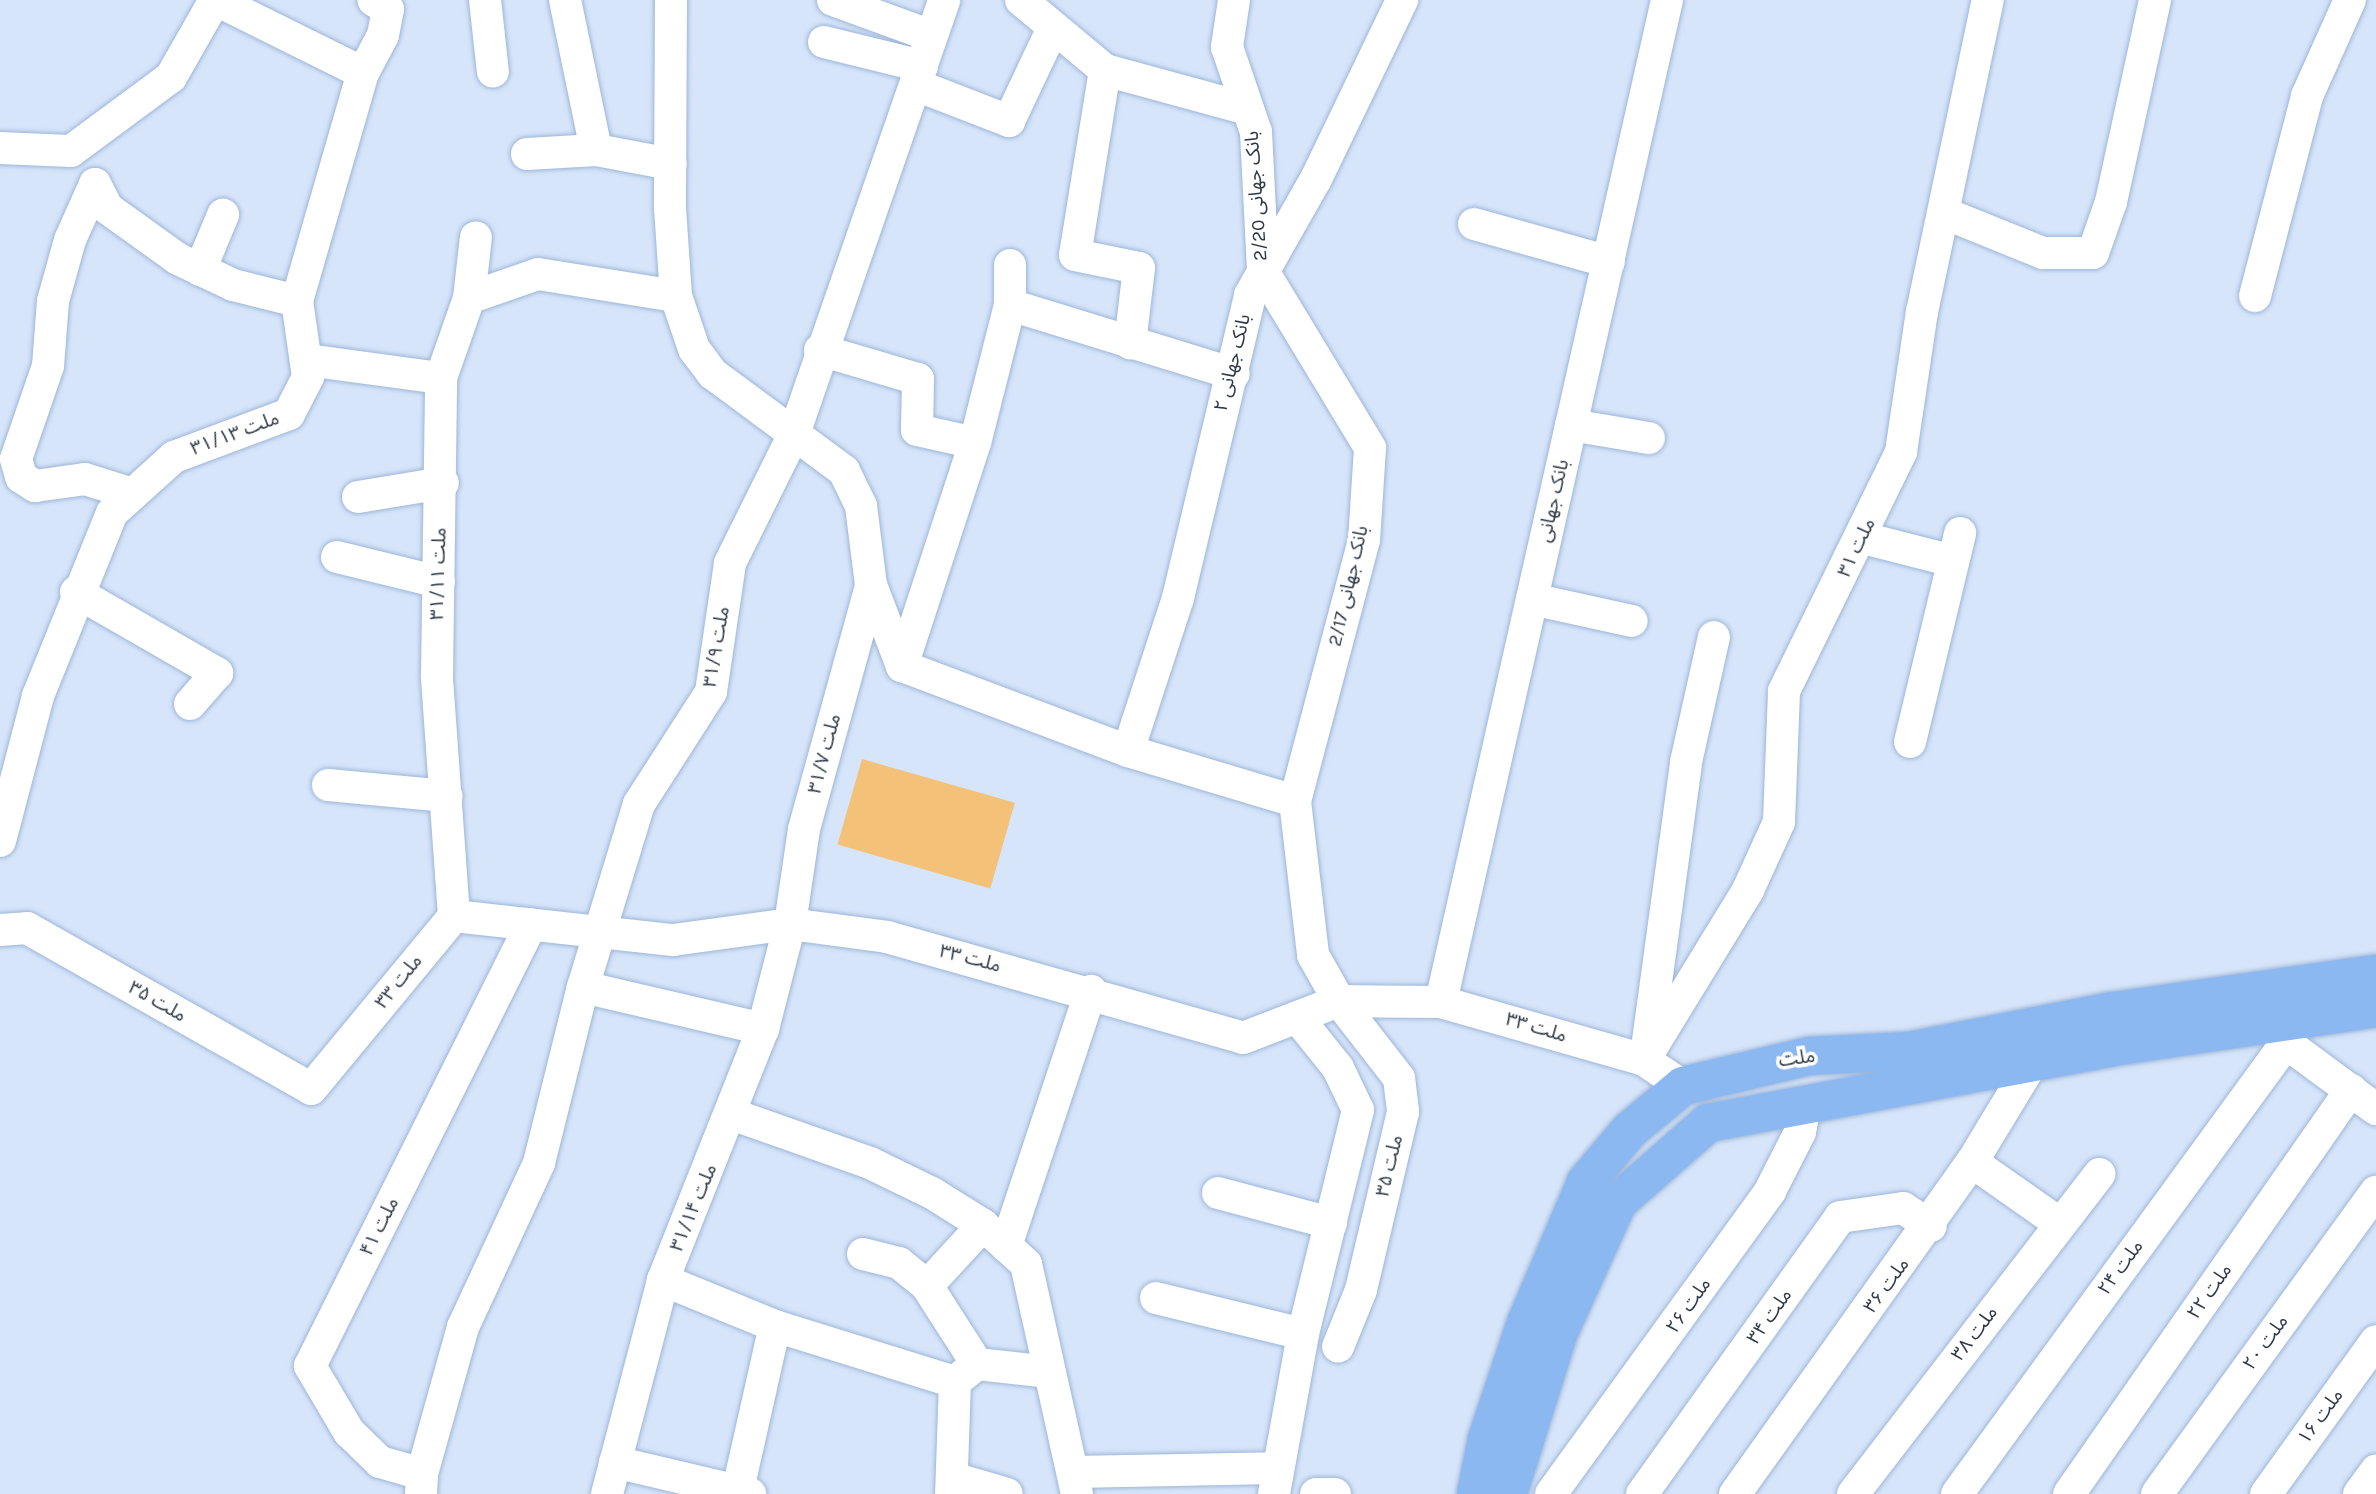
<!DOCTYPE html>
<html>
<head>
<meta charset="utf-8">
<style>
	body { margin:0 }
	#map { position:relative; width:2376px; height:1494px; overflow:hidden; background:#d6e5fa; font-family:Karla,"Noto Sans Arabic",sans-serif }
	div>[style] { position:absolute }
	.green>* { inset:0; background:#f3c177; transform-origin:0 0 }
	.roads { filter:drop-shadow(0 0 2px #9eb6d7) drop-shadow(0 0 2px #9eb6d7) }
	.minor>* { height:32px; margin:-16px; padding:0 16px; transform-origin:16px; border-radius:16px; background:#fff }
	.major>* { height:38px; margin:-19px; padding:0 19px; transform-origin:19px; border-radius:19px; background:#8cb8f1 }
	span { translate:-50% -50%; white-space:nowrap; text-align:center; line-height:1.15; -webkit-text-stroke:7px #fff; paint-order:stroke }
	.street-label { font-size:19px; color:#2e3845 }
</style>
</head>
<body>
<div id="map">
	<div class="green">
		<i style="left:862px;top:759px;width:159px;height:89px;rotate:16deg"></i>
	</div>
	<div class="roads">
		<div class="minor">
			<i style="left:216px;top:0;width:164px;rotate:26.4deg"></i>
			<i style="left:485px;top:0;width:72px;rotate:83.7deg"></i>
			<i style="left:565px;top:0;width:153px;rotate:78.3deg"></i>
			<i style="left:671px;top:0;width:208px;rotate:90.3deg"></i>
			<i style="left:670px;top:208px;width:88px;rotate:86.1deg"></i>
			<i style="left:676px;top:296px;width:56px;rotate:71.2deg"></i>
			<i style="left:694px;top:349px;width:31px;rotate:53deg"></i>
			<i style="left:713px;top:374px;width:163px;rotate:36.5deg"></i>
			<i style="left:844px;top:471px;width:39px;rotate:64deg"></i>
			<i style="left:861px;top:506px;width:80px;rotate:82.8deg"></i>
			<i style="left:871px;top:585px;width:87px;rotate:69.1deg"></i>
			<i style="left:902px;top:666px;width:241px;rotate:20.6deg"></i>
			<i style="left:1128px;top:751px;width:174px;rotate:16.7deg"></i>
			<i style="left:1295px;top:801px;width:155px;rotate:83.3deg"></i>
			<i style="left:1313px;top:955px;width:53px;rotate:60.5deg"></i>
			<i style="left:1339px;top:1001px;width:98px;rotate:52.1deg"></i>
			<i style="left:1399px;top:1078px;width:34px;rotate:83deg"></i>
			<i style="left:1403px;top:1112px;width:183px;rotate:103.3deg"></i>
			<i style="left:1361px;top:1290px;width:61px;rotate:112deg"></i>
			<i style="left:833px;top:0;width:105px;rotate:20deg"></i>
			<i style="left:1021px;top:0;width:109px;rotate:39.8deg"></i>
			<i style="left:1105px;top:70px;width:148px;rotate:15.3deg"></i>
			<i style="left:1234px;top:0;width:48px;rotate:98.5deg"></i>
			<i style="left:1227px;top:47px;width:90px;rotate:71.2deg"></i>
			<i style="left:1256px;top:132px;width:139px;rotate:87.1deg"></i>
			<i style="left:1263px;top:271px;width:207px;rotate:58.8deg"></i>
			<i style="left:1370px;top:448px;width:92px;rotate:93.7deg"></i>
			<i style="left:1364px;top:540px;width:270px;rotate:104.8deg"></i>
			<i style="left:824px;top:42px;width:101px;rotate:13.8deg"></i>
			<i style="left:1105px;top:70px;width:187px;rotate:99.2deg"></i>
			<i style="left:1075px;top:255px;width:65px;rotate:11.5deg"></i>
			<i style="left:1139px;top:268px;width:76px;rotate:96.8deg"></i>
			<i style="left:916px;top:85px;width:100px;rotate:21.2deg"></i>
			<i style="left:1009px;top:121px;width:103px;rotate:-64.7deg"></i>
			<i style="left:0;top:148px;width:71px;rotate:2.4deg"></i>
			<i style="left:71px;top:151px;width:124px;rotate:-36.5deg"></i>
			<i style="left:171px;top:77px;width:89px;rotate:-60.3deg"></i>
			<i style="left:527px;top:154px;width:69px;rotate:-3.3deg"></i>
			<i style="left:596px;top:150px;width:76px;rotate:10.6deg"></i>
			<i style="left:95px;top:184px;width:61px;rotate:114.1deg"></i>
			<i style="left:70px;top:240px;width:63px;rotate:105.6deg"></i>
			<i style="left:53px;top:301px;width:65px;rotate:94.4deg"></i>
			<i style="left:48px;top:366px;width:98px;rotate:109deg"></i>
			<i style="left:16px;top:459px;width:19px;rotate:74deg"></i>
			<i style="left:21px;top:477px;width:17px;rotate:33deg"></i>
			<i style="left:35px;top:486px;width:50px;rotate:-8deg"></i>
			<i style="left:85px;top:479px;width:50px;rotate:17.4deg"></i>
			<i style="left:95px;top:184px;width:27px;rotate:63deg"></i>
			<i style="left:107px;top:208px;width:87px;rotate:35.7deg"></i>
			<i style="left:178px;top:259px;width:61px;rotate:25.3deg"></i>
			<i style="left:233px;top:285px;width:66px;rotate:14deg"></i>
			<i style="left:1944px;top:213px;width:107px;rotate:22deg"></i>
			<i style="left:2043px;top:253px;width:50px"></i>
			<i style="left:2093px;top:253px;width:54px;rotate:-70.6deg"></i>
			<i style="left:2111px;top:202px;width:207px;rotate:-77.7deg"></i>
			<i style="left:1474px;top:224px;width:140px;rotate:15.7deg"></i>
			<i style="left:200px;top:270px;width:60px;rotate:-67.3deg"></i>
			<i style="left:2255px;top:296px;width:207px;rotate:-75.4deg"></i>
			<i style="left:2307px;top:96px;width:105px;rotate:-65.9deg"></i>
			<i style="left:469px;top:298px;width:73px;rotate:-19.2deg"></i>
			<i style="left:538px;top:274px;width:140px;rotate:9.1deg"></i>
			<i style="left:1010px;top:305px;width:234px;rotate:17.1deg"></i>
			<i style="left:820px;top:350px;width:102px;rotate:16.5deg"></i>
			<i style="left:918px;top:379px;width:51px;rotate:91.1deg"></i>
			<i style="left:917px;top:430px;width:59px;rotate:12.6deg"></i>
			<i style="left:307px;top:360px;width:135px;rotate:7.7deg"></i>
			<i style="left:1571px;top:425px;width:79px;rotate:9.5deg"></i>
			<i style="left:358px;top:497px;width:86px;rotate:-9.4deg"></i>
			<i style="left:1863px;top:538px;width:93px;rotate:14.3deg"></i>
			<i style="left:337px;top:557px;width:105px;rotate:13.8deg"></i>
			<i style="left:76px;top:592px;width:163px;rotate:29.9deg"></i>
			<i style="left:217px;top:673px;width:41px;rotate:131.1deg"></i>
			<i style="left:1532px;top:599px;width:102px;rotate:12.4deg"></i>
			<i style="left:902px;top:666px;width:235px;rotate:-71.9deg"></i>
			<i style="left:975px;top:443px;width:142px;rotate:-75.8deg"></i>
			<i style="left:1010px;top:305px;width:40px;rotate:-90deg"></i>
			<i style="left:1910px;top:742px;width:215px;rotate:-76.5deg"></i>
			<i style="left:1128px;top:751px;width:161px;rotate:-71.9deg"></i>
			<i style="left:1178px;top:598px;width:311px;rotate:-76.6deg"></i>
			<i style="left:1250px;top:295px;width:133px;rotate:-60.4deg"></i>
			<i style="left:1316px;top:179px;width:199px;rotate:-64.3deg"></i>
			<i style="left:328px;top:785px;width:119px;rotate:5.3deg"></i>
			<i style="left:0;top:841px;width:150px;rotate:-75.3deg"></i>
			<i style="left:38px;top:696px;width:197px;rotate:-68deg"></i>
			<i style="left:112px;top:513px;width:84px;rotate:-42.1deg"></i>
			<i style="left:174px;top:457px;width:123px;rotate:-20.5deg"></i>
			<i style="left:289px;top:414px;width:42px;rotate:-62.8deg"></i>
			<i style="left:308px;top:377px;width:77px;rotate:-98.2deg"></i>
			<i style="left:297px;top:301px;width:237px;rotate:-73.9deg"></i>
			<i style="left:363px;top:73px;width:43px;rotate:-62.2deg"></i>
			<i style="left:383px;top:35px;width:26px;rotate:-79deg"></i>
			<i style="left:388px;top:9px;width:17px;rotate:-149deg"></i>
			<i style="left:454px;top:916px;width:241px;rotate:-94.1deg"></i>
			<i style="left:437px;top:676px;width:298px;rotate:-89.2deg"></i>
			<i style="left:441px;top:378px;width:85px;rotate:-70.7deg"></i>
			<i style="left:469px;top:298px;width:61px;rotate:-83.5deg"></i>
			<i style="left:0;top:930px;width:27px;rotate:-4deg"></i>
			<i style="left:27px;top:928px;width:326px;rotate:29.5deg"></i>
			<i style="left:311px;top:1089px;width:224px;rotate:-50.4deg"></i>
			<i style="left:454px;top:916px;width:220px;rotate:6.3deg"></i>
			<i style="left:673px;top:940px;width:118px;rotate:-7.8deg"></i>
			<i style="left:790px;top:924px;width:98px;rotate:7.6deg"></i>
			<i style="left:887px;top:937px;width:370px;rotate:15.8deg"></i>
			<i style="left:1243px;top:1038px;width:103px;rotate:-21.1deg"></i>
			<i style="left:1339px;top:1001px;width:102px;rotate:0.6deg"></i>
			<i style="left:1441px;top:1002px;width:211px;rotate:15.9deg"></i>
			<i style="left:1644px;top:1060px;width:47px;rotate:33.7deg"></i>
			<i style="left:583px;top:987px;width:185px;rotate:13.1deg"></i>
			<i style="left:1441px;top:1002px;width:1027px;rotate:-77.29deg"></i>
			<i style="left:2287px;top:1023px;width:20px;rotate:93deg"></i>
			<i style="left:2286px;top:1043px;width:112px;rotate:36.3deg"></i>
			<i style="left:1648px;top:1041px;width:282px;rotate:-82.2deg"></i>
			<i style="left:1686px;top:762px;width:128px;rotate:-77.4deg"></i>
			<i style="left:1644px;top:1060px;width:199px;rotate:-58.5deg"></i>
			<i style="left:1748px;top:890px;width:75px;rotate:-65.5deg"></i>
			<i style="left:1779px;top:822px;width:131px;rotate:-87.8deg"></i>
			<i style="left:1784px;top:691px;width:266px;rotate:-63.9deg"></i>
			<i style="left:1901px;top:452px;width:142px;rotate:-81.5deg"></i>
			<i style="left:1922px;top:312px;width:319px;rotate:-78.1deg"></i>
			<i style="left:734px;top:1115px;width:144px;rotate:19.4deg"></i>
			<i style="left:870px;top:1163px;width:69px;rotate:25.8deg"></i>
			<i style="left:932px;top:1193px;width:60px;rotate:32.1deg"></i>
			<i style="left:983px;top:1225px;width:58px;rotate:42.2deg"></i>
			<i style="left:1026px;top:1264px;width:236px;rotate:77.5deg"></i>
			<i style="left:1972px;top:1162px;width:116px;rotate:-58.8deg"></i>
			<i style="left:1218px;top:1193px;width:117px;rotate:14.9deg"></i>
			<i style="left:1006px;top:1246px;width:269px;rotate:-71.6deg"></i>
			<i style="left:863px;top:1254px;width:37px;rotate:14deg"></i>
			<i style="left:899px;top:1263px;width:36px;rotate:39deg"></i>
			<i style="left:927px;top:1286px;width:93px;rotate:57.3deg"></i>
			<i style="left:663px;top:1280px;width:121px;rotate:22.3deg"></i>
			<i style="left:927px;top:1286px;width:83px;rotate:-47.4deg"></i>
			<i style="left:1156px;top:1298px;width:151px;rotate:13.8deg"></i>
			<i style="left:962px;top:1376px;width:19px;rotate:-39deg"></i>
			<i style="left:977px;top:1364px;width:73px;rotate:6.3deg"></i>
			<i style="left:615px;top:1462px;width:139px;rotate:13.3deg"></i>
			<i style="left:1073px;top:1472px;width:202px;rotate:-1.1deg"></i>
			<i style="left:422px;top:1474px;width:153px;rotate:-74.4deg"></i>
			<i style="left:463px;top:1327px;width:181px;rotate:-65.1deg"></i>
			<i style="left:539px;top:1163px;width:181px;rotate:-76deg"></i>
			<i style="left:583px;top:987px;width:191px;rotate:-73deg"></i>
			<i style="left:639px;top:804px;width:133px;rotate:-57.3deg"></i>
			<i style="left:711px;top:692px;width:130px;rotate:-81.6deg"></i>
			<i style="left:730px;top:563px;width:144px;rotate:-63.6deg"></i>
			<i style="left:794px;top:434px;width:459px;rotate:-70.9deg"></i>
			<i style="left:953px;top:1478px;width:56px;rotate:16.5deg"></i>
			<i style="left:421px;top:1494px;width:20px;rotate:-87deg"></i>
			<i style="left:422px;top:1474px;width:44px;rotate:-164.1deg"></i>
			<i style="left:380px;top:1462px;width:43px;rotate:-135.9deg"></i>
			<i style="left:349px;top:1432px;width:77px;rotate:-120.6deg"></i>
			<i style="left:310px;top:1366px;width:494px;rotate:-63.4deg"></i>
			<i style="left:607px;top:1494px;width:221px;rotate:-75.3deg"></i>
			<i style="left:663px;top:1280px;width:270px;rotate:-68.3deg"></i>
			<i style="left:763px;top:1029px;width:108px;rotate:-75.6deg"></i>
			<i style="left:790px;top:924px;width:96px;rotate:-81.6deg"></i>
			<i style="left:804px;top:829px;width:253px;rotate:-74.6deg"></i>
			<i style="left:737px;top:1494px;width:172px;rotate:-77.3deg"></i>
			<i style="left:775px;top:1326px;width:189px;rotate:17.3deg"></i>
			<i style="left:955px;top:1382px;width:112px;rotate:92deg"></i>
			<i style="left:1274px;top:1494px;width:163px;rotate:-79.7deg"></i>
			<i style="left:1303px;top:1334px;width:231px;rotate:-76.2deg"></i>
			<i style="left:1358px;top:1110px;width:47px;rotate:-115.5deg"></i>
			<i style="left:1338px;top:1068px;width:65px;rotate:-128.8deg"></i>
			<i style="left:1316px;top:1494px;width:19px"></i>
			<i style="left:1551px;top:1494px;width:374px;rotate:-54.1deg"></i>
			<i style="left:1770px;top:1191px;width:66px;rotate:-63deg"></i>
			<i style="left:1800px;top:1132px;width:26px;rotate:-79deg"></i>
			<i style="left:1642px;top:1494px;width:340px;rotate:-54.4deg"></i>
			<i style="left:1840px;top:1217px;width:64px;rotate:-8.1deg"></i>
			<i style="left:1903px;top:1208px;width:33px;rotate:33deg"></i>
			<i style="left:1735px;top:1494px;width:408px;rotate:-54.5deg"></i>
			<i style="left:1972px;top:1162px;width:106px;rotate:35deg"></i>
			<i style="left:1853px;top:1494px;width:404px;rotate:-52.4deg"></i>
			<i style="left:1957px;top:1494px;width:558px;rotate:-53.89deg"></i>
			<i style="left:2069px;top:1494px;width:493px;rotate:-55.1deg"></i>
			<i style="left:2157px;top:1494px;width:373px;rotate:-54.1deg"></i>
			<i style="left:2266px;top:1494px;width:188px;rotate:-54.3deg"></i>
			<i style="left:2359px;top:1494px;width:29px;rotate:-54deg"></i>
		</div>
		<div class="major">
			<i style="left:1476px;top:1494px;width:56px;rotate:-78.7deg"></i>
			<i style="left:1487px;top:1439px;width:122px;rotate:-71.4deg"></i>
			<i style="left:1526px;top:1323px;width:153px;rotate:-66.9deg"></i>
			<i style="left:1586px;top:1182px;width:68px;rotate:-49.8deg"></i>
			<i style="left:1630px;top:1130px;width:69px;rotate:-39.7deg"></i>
			<i style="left:1683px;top:1086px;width:130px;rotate:-13.4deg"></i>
			<i style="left:1809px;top:1056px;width:100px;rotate:-2.9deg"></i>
			<i style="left:1909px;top:1051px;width:203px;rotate:-11.1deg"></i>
			<i style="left:2108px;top:1012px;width:271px;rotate:-8.1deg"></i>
			<i style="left:1508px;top:1494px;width:168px;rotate:-72.6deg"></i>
			<i style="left:1558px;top:1334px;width:145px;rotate:-65.6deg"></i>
			<i style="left:1618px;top:1202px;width:120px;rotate:-41.3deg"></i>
			<i style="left:1708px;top:1123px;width:412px;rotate:-10.6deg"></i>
			<i style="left:2113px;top:1047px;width:266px;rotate:-8.4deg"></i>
		</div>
	</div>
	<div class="street-label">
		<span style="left:1257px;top:196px;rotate:-94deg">بانک جهانی 2/20</span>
		<span style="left:1233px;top:363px;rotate:-76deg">بانک جهانی ۲</span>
		<span style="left:235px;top:434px;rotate:-20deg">ملت ۳۱/۱۳</span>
		<span style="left:1554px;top:501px;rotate:-77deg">بانک جهانی</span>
		<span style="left:1857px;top:548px;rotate:-64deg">ملت ۳۱</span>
		<span style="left:439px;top:574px;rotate:-88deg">ملت ۳۱/۱۱</span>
		<span style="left:1349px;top:586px;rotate:-77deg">بانک جهانی 2/17</span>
		<span style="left:717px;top:647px;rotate:-80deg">ملت ۳۱/۹</span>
		<span style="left:825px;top:754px;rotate:-75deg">ملت ۳۱/۷</span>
		<span style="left:970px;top:959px;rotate:15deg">ملت ۳۳</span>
		<span style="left:399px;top:982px;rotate:-51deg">ملت ۳۳</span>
		<span style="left:157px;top:1002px;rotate:30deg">ملت ۳۵</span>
		<span style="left:1536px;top:1028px;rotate:17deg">ملت ۳۳</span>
		<span style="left:1797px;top:1059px;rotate:-8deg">ملت</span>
		<span style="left:1390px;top:1166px;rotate:-76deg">ملت ۳۵</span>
		<span style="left:694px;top:1208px;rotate:-67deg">ملت ۳۱/۱۴</span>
		<span style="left:380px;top:1227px;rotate:-63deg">ملت ۴۱</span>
		<span style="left:2121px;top:1268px;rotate:-54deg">ملت ۲۴</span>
		<span style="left:1887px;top:1286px;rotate:-54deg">ملت ۳۶</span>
		<span style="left:2210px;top:1292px;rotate:-55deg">ملت ۲۲</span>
		<span style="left:1689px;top:1306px;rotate:-55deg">ملت ۲۶</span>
		<span style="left:1770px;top:1317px;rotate:-55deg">ملت ۳۴</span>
		<span style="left:1975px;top:1334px;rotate:-53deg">ملت ۳۸</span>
		<span style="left:2266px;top:1343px;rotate:-54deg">ملت ۲۰</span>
		<span style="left:2321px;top:1417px;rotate:-54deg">ملت ۱۶</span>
	</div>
</div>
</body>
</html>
